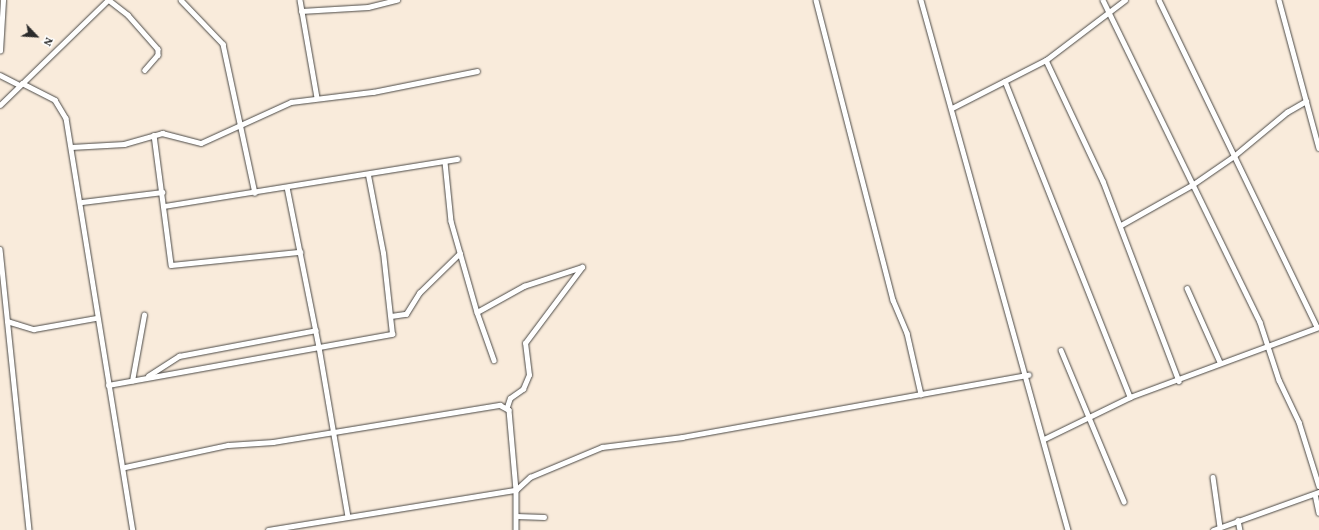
<!DOCTYPE html>
<html>
<head>
<meta charset="utf-8">
<style>
	body { margin:0 }
	#map { position:relative; width:1319px; height:530px; overflow:hidden; background:#f9ebdb; font-family:Vollkorn,serif }
	div>[style] { position:absolute }
	.roads { filter:drop-shadow(0 0 1px #4a4845) drop-shadow(0 0 1px #4a4845) }
	.minor>* { height:4.5px; margin:-2.25px; padding:0 2.25px; transform-origin:2.25px; border-radius:2.25px; background:#fff }
	span { translate:-50% -50%; white-space:nowrap; text-align:center; line-height:1.15; -webkit-text-stroke:3px #fff; paint-order:stroke }
	.north { position:absolute; left:16px; top:16px; width:40px; height:40px; -webkit-text-stroke:3px #fff; paint-order:stroke; rotate:115deg; font-size:11px; font-weight:700; line-height:16px; text-align:center; color:#2b2b2b }
	.north::after { content:''; display:block; margin:auto; width:14px; height:18px; background:#2b2b2b; clip-path:polygon(50% 0,100% 100%,50% 72%,0 100%) }
</style>
</head>
<body>
<div id="map">
	<div class="roads">
		<div class="minor">
			<i style="left:109px;top:0;width:24px;rotate:38deg"></i>
			<i style="left:128px;top:15px;width:45px;rotate:48.6deg"></i>
			<i style="left:158px;top:49px;width:6px;rotate:90deg"></i>
			<i style="left:158px;top:55px;width:20px;rotate:131deg"></i>
			<i style="left:181px;top:0;width:61px;rotate:46.3deg"></i>
			<i style="left:223px;top:44px;width:152px;rotate:77.9deg"></i>
			<i style="left:300px;top:0;width:98px;rotate:80.1deg"></i>
			<i style="left:816px;top:0;width:310px;rotate:75.6deg"></i>
			<i style="left:893px;top:300px;width:36px;rotate:67deg"></i>
			<i style="left:907px;top:333px;width:63px;rotate:77.1deg"></i>
			<i style="left:921px;top:0;width:550px;rotate:74.5deg"></i>
			<i style="left:1103px;top:0;width:358px;rotate:64deg"></i>
			<i style="left:1260px;top:322px;width:61px;rotate:71.9deg"></i>
			<i style="left:1279px;top:380px;width:47px;rotate:64.5deg"></i>
			<i style="left:1299px;top:422px;width:67px;rotate:72.6deg"></i>
			<i style="left:1159px;top:0;width:363px;rotate:64.2deg"></i>
			<i style="left:1279px;top:0;width:153px;rotate:74.9deg"></i>
			<i style="left:301px;top:11px;width:67px;rotate:-3.4deg"></i>
			<i style="left:368px;top:7px;width:30px;rotate:-14deg"></i>
			<i style="left:0;top:51px;width:51px;rotate:-86.6deg"></i>
			<i style="left:1046px;top:60px;width:134px;rotate:64.8deg"></i>
			<i style="left:1103px;top:181px;width:214px;rotate:69.2deg"></i>
			<i style="left:0;top:75px;width:22px;rotate:27deg"></i>
			<i style="left:1005px;top:81px;width:340px;rotate:68.4deg"></i>
			<i style="left:22px;top:83px;width:37px;rotate:27deg"></i>
			<i style="left:55px;top:100px;width:21px;rotate:59deg"></i>
			<i style="left:66px;top:118px;width:417px;rotate:80.8deg"></i>
			<i style="left:0;top:105px;width:151px;rotate:-44.2deg"></i>
			<i style="left:952px;top:108px;width:106px;rotate:-27.1deg"></i>
			<i style="left:1046px;top:60px;width:99px;rotate:-37.2deg"></i>
			<i style="left:154px;top:135px;width:131px;rotate:82.5deg"></i>
			<i style="left:171px;top:265px;width:130px;rotate:-5.8deg"></i>
			<i style="left:71px;top:147px;width:53px;rotate:-3.2deg"></i>
			<i style="left:124px;top:144px;width:40px;rotate:-16deg"></i>
			<i style="left:162px;top:133px;width:40px;rotate:14.4deg"></i>
			<i style="left:201px;top:143px;width:99px;rotate:-24.5deg"></i>
			<i style="left:291px;top:102px;width:83px;rotate:-7deg"></i>
			<i style="left:373px;top:92px;width:106px;rotate:-11.4deg"></i>
			<i style="left:445px;top:162px;width:59px;rotate:84.2deg"></i>
			<i style="left:451px;top:221px;width:95px;rotate:74.1deg"></i>
			<i style="left:477px;top:312px;width:54px;rotate:-29deg"></i>
			<i style="left:524px;top:286px;width:61px;rotate:-18.1deg"></i>
			<i style="left:287px;top:187px;width:163px;rotate:78.7deg"></i>
			<i style="left:319px;top:347px;width:171px;rotate:80.3deg"></i>
			<i style="left:82px;top:202px;width:81px;rotate:-7.1deg"></i>
			<i style="left:164px;top:206px;width:297px;rotate:-9.1deg"></i>
			<i style="left:1121px;top:225px;width:81px;rotate:-29.4deg"></i>
			<i style="left:1192px;top:185px;width:51px;rotate:-34.6deg"></i>
			<i style="left:1234px;top:156px;width:69px;rotate:-39.7deg"></i>
			<i style="left:1287px;top:112px;width:22px;rotate:-30deg"></i>
			<i style="left:0;top:249px;width:282px;rotate:84.1deg"></i>
			<i style="left:1187px;top:288px;width:81px;rotate:66deg"></i>
			<i style="left:477px;top:312px;width:51px;rotate:70.5deg"></i>
			<i style="left:391px;top:316px;width:15px;rotate:-8deg"></i>
			<i style="left:406px;top:314px;width:25px;rotate:-58deg"></i>
			<i style="left:419px;top:293px;width:57px;rotate:-44.3deg"></i>
			<i style="left:7px;top:321px;width:28px;rotate:17deg"></i>
			<i style="left:34px;top:329px;width:63px;rotate:-10.1deg"></i>
			<i style="left:1061px;top:350px;width:164px;rotate:67.4deg"></i>
			<i style="left:148px;top:376px;width:37px;rotate:-33deg"></i>
			<i style="left:179px;top:356px;width:139px;rotate:-10.7deg"></i>
			<i style="left:132px;top:381px;width:67px;rotate:-79.7deg"></i>
			<i style="left:108px;top:385px;width:289px;rotate:-10.2deg"></i>
			<i style="left:392px;top:334px;width:81px;rotate:-96.3deg"></i>
			<i style="left:383px;top:253px;width:79px;rotate:-100.9deg"></i>
			<i style="left:507px;top:407px;width:9px;rotate:-72deg"></i>
			<i style="left:510px;top:398px;width:16px;rotate:-35deg"></i>
			<i style="left:523px;top:389px;width:15px;rotate:-67deg"></i>
			<i style="left:529px;top:375px;width:32px;rotate:-97deg"></i>
			<i style="left:525px;top:343px;width:95px;rotate:-53.1deg"></i>
			<i style="left:1044px;top:439px;width:96px;rotate:-26deg"></i>
			<i style="left:1130px;top:397px;width:202px;rotate:-20.3deg"></i>
			<i style="left:125px;top:467px;width:105px;rotate:-12.1deg"></i>
			<i style="left:228px;top:445px;width:45px;rotate:-3.8deg"></i>
			<i style="left:273px;top:442px;width:230px;rotate:-9.3deg"></i>
			<i style="left:500px;top:405px;width:10px;rotate:29deg"></i>
			<i style="left:509px;top:410px;width:80px;rotate:85deg"></i>
			<i style="left:516px;top:490px;width:19px;rotate:-43deg"></i>
			<i style="left:530px;top:477px;width:78px;rotate:-22.6deg"></i>
			<i style="left:602px;top:447px;width:81px;rotate:-7.1deg"></i>
			<i style="left:682px;top:437px;width:352px;rotate:-10.2deg"></i>
			<i style="left:1213px;top:477px;width:50px;rotate:82deg"></i>
			<i style="left:1315px;top:494px;width:19px;rotate:78deg"></i>
			<i style="left:516px;top:516px;width:28px;rotate:2deg"></i>
			<i style="left:1238px;top:520px;width:10px;rotate:79deg"></i>
			<i style="left:268px;top:530px;width:251px;rotate:-9.2deg"></i>
			<i style="left:516px;top:490px;width:40px;rotate:90deg"></i>
			<i style="left:1213px;top:530px;width:113px;rotate:-19.7deg"></i>
		</div>
	</div>
	<div class="north">N</div>
</div>
</body>
</html>
